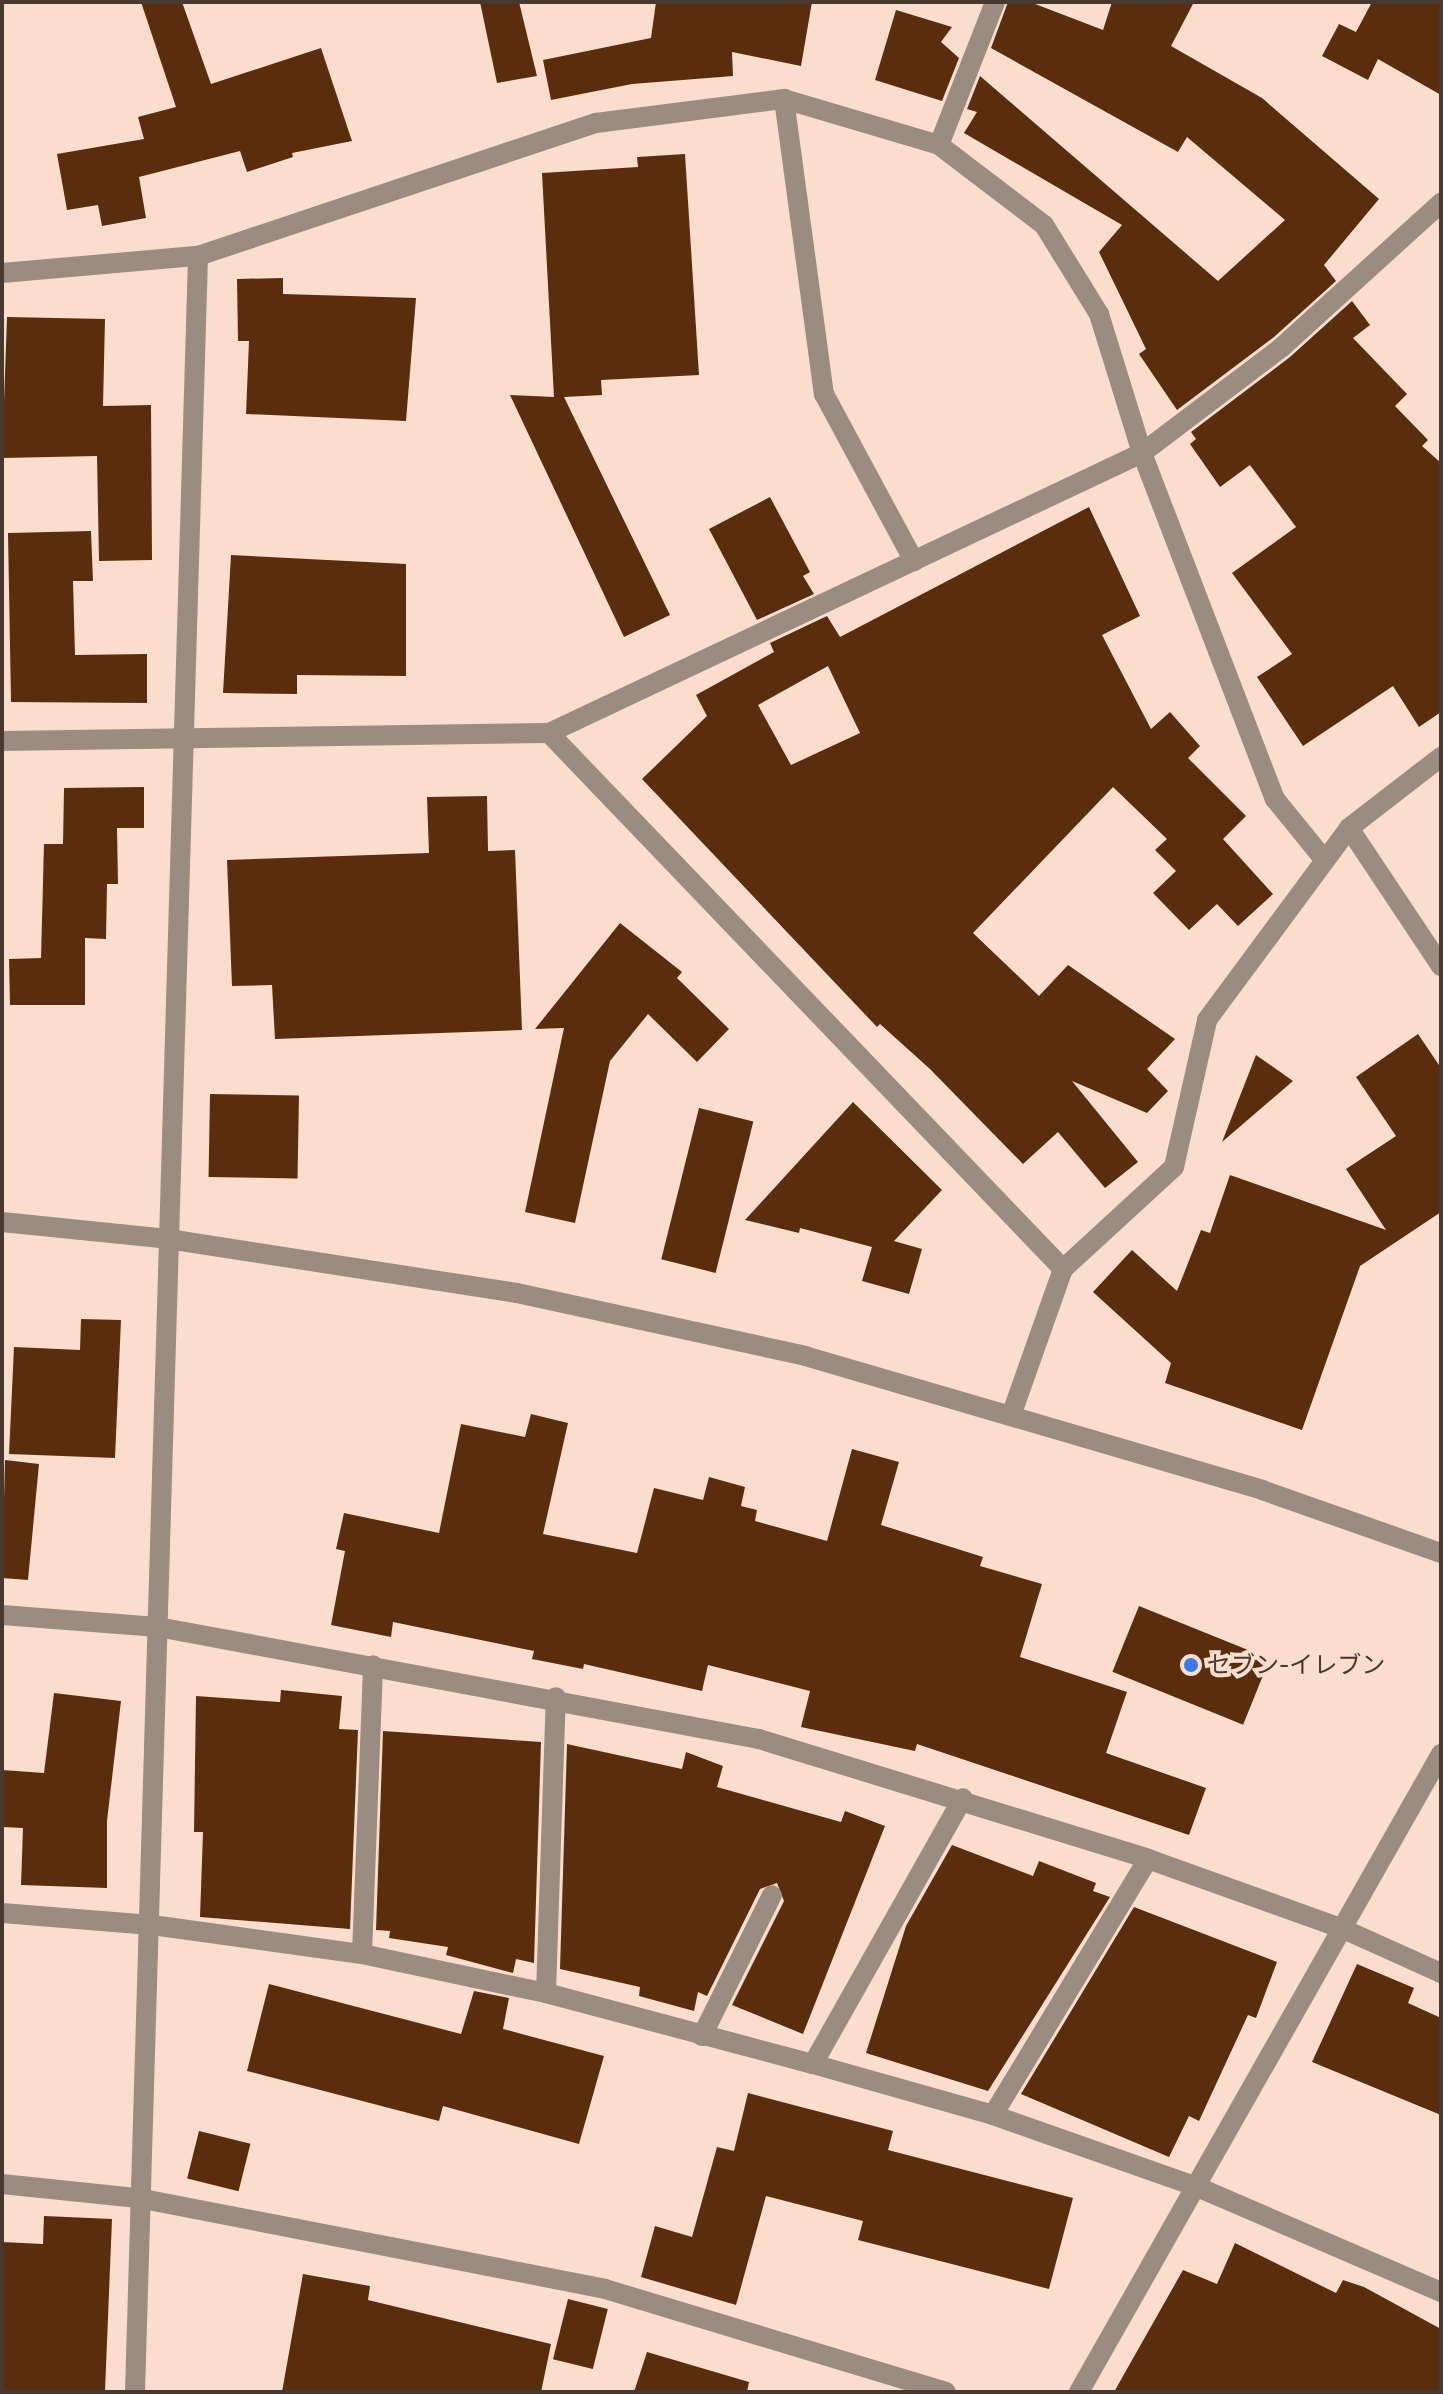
<!DOCTYPE html>
<html>
<head>
<meta charset="utf-8">
<style>
	body { margin:0 }
	#map { position:relative; width:1443px; height:2394px; overflow:hidden; background:#faddcc; font-family:Cabin,"Noto Sans JP",sans-serif }
	div>[style] { position:absolute }
	.building>* { inset:0; background:#5a2e0c; transform-origin:0 0 }
	.minor>* { height:20px; margin:-10px; padding:0 10px; transform-origin:10px; border-radius:10px; background:#9b8c82 }
	.dots>* { width:22px; height:22px; translate:-50% -50%; box-sizing:border-box; border:4px solid #faddcc; border-radius:50% }
	span { translate:-50% -50%; white-space:nowrap; text-align:center; line-height:1.15; -webkit-text-stroke:8px #faddcc; paint-order:stroke }
	.poi-label { font-size:24px; color:#473930 }
	.left { translate:0 -50%; text-align:left }
	.frame { position:absolute; inset:0; border:4px solid #473930; pointer-events:none }
</style>
</head>
<body>
<div id="map">
	<div class="building">
		<i style="clip-path:polygon(141px 2px,182px 2px,211px 84px,321px 48px,352px 141px,292px 153px,293px 157px,247px 172px,240px 151px,139px 177px,146px 218px,102px 226px,98px 205px,67px 210px,57px 154px,144px 139px,138px 117px,176px 107px)"></i>
		<i style="clip-path:polygon(480px 2px,519px 2px,537px 76px,497px 83px)"></i>
		<i style="clip-path:polygon(656px 2px,812px 2px,801px 66px,732px 52px,733px 76px,632px 84px,551px 100px,543px 60px,651px 38px)"></i>
		<i style="clip-path:polygon(1008px 2px,1030px 2px,1103px 30px,1112px 2px,1194px 2px,1171px 46px,1262px 98px,1379px 199px,1324px 265px,1336px 281px,1274px 337px,1177px 410px,1139px 354px,1146px 349px,1099px 252px,1122px 225px,964px 133px,977px 112px,967px 109px,980px 76px,1218px 281px,1285px 220px,1187px 137px,1178px 152px,991px 48px)"></i>
		<i style="clip-path:polygon(1372px 2px,1441px 2px,1441px 95px,1378px 59px,1368px 80px,1322px 56px,1339px 24px,1356px 32px)"></i>
		<i style="clip-path:polygon(896px 10px,952px 27px,941px 42px,959px 58px,942px 101px,875px 80px)"></i>
		<i style="clip-path:polygon(685px 154px,699px 375px,601px 380px,602px 395px,564px 397px,670px 615px,624px 637px,510px 395px,554px 397px,542px 173px,638px 167px,637px 157px)"></i>
		<i style="clip-path:polygon(283px 278px,283px 294px,416px 298px,406px 421px,246px 414px,249px 341px,238px 341px,237px 279px)"></i>
		<i style="clip-path:polygon(1352px 301px,1370px 325px,1353px 338px,1407px 394px,1395px 406px,1428px 440px,1422px 446px,1441px 463px,1441px 712px,1419px 727px,1393px 686px,1303px 746px,1257px 677px,1292px 654px,1232px 573px,1296px 527px,1250px 465px,1220px 487px,1190px 444px,1196px 439px,1191px 432px,1290px 357px)"></i>
		<i style="clip-path:polygon(7px 317px,105px 319px,103px 406px,151px 405px,152px 560px,99px 561px,97px 456px,2px 458px)"></i>
		<i style="clip-path:polygon(770px 497px,810px 572px,803px 576px,814px 594px,757px 620px,709px 529px)"></i>
		<i style="clip-path:polygon(evenodd,1089px 507px,1140px 616px,1102px 635px,1151px 729px,1170px 712px,1200px 746px,1188px 758px,1246px 816px,1223px 839px,1273px 894px,1238px 926px,1217px 904px,1189px 930px,1153px 893px,1176px 871px,1155px 850px,1167px 839px,1113px 787px,973px 933px,1039px 996px,1068px 965px,1175px 1039px,1147px 1069px,1168px 1091px,1147px 1113px,1072px 1081px,1138px 1162px,1105px 1188px,1058px 1132px,1023px 1164px,930px 1069px,880px 1024px,877px 1027px,642px 779px,707px 716px,696px 695px,774px 652px,770px 643px,827px 616px,840px 637px,1089px 507px,828px 666px,860px 733px,791px 765px,758px 705px,828px 666px)"></i>
		<i style="clip-path:polygon(91px 531px,93px 581px,73px 581px,75px 655px,147px 654px,147px 703px,11px 702px,8px 533px)"></i>
		<i style="clip-path:polygon(231px 555px,406px 564px,406px 676px,297px 675px,297px 694px,223px 693px)"></i>
		<i style="clip-path:polygon(144px 787px,144px 828px,117px 828px,118px 884px,107px 884px,106px 939px,85px 938px,85px 1005px,10px 1005px,9px 959px,41px 958px,44px 844px,63px 844px,64px 788px)"></i>
		<i style="clip-path:polygon(487px 796px,488px 851px,515px 850px,522px 1030px,275px 1039px,272px 985px,232px 986px,227px 860px,429px 853px,427px 797px)"></i>
		<i style="clip-path:polygon(620px 923px,682px 972px,677px 978px,729px 1029px,697px 1062px,648px 1014px,610px 1061px,575px 1223px,525px 1212px,564px 1028px,535px 1029px)"></i>
		<i style="clip-path:polygon(1418px 1034px,1441px 1068px,1441px 1212px,1360px 1266px,1302px 1430px,1165px 1383px,1171px 1363px,1093px 1292px,1132px 1250px,1177px 1291px,1201px 1230px,1210px 1233px,1230px 1175px,1386px 1230px,1346px 1169px,1396px 1136px,1356px 1077px)"></i>
		<i style="clip-path:polygon(1256px 1055px,1293px 1081px,1222px 1142px)"></i>
		<i style="left:210px;top:1094px;width:89px;height:83px;rotate:1deg"></i>
		<i style="clip-path:polygon(853px 1102px,942px 1190px,894px 1241px,922px 1249px,909px 1294px,862px 1281px,872px 1247px,800px 1228px,799px 1233px,745px 1220px)"></i>
		<i style="left:699px;top:1108px;width:56px;height:156px;rotate:14deg"></i>
		<i style="clip-path:polygon(81px 1319px,121px 1320px,115px 1458px,9px 1454px,14px 1347px,80px 1350px)"></i>
		<i style="clip-path:polygon(531px 1414px,568px 1423px,543px 1534px,637px 1553px,654px 1488px,703px 1500px,709px 1477px,745px 1487px,741px 1506px,757px 1510px,755px 1521px,827px 1541px,852px 1449px,899px 1462px,881px 1525px,983px 1557px,980px 1566px,1042px 1584px,1020px 1657px,1127px 1692px,1106px 1753px,1206px 1788px,1189px 1835px,917px 1744px,915px 1751px,801px 1727px,810px 1691px,708px 1665px,702px 1691px,584px 1664px,583px 1669px,532px 1659px,534px 1651px,393px 1622px,391px 1637px,331px 1625px,345px 1551px,336px 1549px,344px 1513px,439px 1533px,461px 1424px,525px 1437px)"></i>
		<i style="clip-path:polygon(5px 1460px,39px 1464px,28px 1580px,2px 1578px)"></i>
		<i style="left:1139px;top:1606px;width:141px;height:71px;rotate:22deg"></i>
		<i style="clip-path:polygon(281px 1690px,342px 1696px,339px 1729px,358px 1730px,350px 1929px,200px 1917px,203px 1832px,194px 1832px,196px 1696px,280px 1702px)"></i>
		<i style="clip-path:polygon(54px 1693px,121px 1701px,107px 1821px,107px 1888px,21px 1885px,23px 1828px,2px 1827px,2px 1770px,44px 1773px)"></i>
		<i style="clip-path:polygon(383px 1731px,541px 1742px,534px 1963px,516px 1959px,513px 1973px,446px 1955px,448px 1947px,389px 1938px,390px 1931px,376px 1930px)"></i>
		<i style="clip-path:polygon(567px 1744px,682px 1769px,686px 1752px,723px 1766px,717px 1787px,841px 1822px,845px 1811px,885px 1826px,803px 2034px,732px 2005px,784px 1901px,777px 1883px,760px 1889px,707px 1996px,698px 1992px,694px 2011px,639px 1996px,640px 1987px,560px 1969px)"></i>
		<i style="clip-path:polygon(952px 1845px,1033px 1876px,1039px 1861px,1096px 1883px,1093px 1891px,1110px 1897px,988px 2091px,866px 2053px,906px 1926px)"></i>
		<i style="clip-path:polygon(1134px 1907px,1277px 1962px,1256px 2018px,1248px 2015px,1199px 2121px,1189px 2116px,1169px 2157px,1021px 2094px)"></i>
		<i style="clip-path:polygon(1357px 1964px,1414px 1988px,1408px 2003px,1441px 2018px,1441px 2115px,1312px 2062px)"></i>
		<i style="clip-path:polygon(269px 1984px,461px 2034px,474px 1991px,509px 1998px,503px 2029px,604px 2056px,579px 2144px,443px 2106px,439px 2121px,247px 2071px)"></i>
		<i style="clip-path:polygon(748px 2093px,893px 2131px,888px 2150px,1073px 2198px,1049px 2289px,858px 2240px,863px 2221px,766px 2196px,736px 2305px,641px 2277px,655px 2226px,692px 2237px,717px 2147px,734px 2151px)"></i>
		<i style="left:199px;top:2131px;width:53px;height:49px;rotate:14deg"></i>
		<i style="clip-path:polygon(44px 2216px,112px 2219px,105px 2392px,2px 2392px,2px 2242px,43px 2244px)"></i>
		<i style="clip-path:polygon(1235px 2243px,1336px 2293px,1343px 2280px,1364px 2287px,1441px 2329px,1441px 2392px,1114px 2392px,1183px 2270px,1217px 2284px)"></i>
		<i style="clip-path:polygon(303px 2274px,370px 2286px,368px 2300px,551px 2344px,541px 2392px,282px 2392px)"></i>
		<i style="left:568px;top:2299px;width:41px;height:62px;rotate:14deg"></i>
		<i style="clip-path:polygon(647px 2352px,749px 2382px,747px 2392px,634px 2392px)"></i>
	</div>
	<div class="minor">
		<i style="left:784px;top:99px;width:298px;rotate:82.3deg"></i>
		<i style="left:824px;top:394px;width:190px;rotate:61.7deg"></i>
		<i style="left:939px;top:145px;width:154px;rotate:-68.6deg"></i>
		<i style="left:2px;top:273px;width:197px;rotate:-5deg"></i>
		<i style="left:198px;top:256px;width:420px;rotate:-18.5deg"></i>
		<i style="left:596px;top:123px;width:190px;rotate:-7.3deg"></i>
		<i style="left:784px;top:99px;width:162px;rotate:16.5deg"></i>
		<i style="left:939px;top:145px;width:132px;rotate:37.3deg"></i>
		<i style="left:1044px;top:225px;width:105px;rotate:58.3deg"></i>
		<i style="left:1099px;top:314px;width:145px;rotate:72.8deg"></i>
		<i style="left:1142px;top:453px;width:371px;rotate:69deg"></i>
		<i style="left:1275px;top:799px;width:76px;rotate:50.9deg"></i>
		<i style="left:549px;top:733px;width:656px;rotate:-25.28deg"></i>
		<i style="left:1142px;top:453px;width:176px;rotate:-37.1deg"></i>
		<i style="left:1282px;top:347px;width:215px;rotate:-42.2deg"></i>
		<i style="left:2px;top:741px;width:547px;rotate:-0.84deg"></i>
		<i style="left:549px;top:733px;width:743px;rotate:46.2deg"></i>
		<i style="left:1349px;top:828px;width:166px;rotate:56.3deg"></i>
		<i style="left:2px;top:1222px;width:167px;rotate:5.8deg"></i>
		<i style="left:168px;top:1239px;width:353px;rotate:8.8deg"></i>
		<i style="left:517px;top:1293px;width:295px;rotate:12.3deg"></i>
		<i style="left:805px;top:1356px;width:476px;rotate:16.3deg"></i>
		<i style="left:1262px;top:1490px;width:190px;rotate:19.4deg"></i>
		<i style="left:1012px;top:1413px;width:153px;rotate:-70.5deg"></i>
		<i style="left:1063px;top:1269px;width:151px;rotate:-42.6deg"></i>
		<i style="left:1174px;top:1167px;width:151px;rotate:-77.3deg"></i>
		<i style="left:1207px;top:1020px;width:239px;rotate:-53.5deg"></i>
		<i style="left:1349px;top:828px;width:116px;rotate:-37.7deg"></i>
		<i style="left:2px;top:1615px;width:156px;rotate:4.4deg"></i>
		<i style="left:158px;top:1627px;width:611px;rotate:10.56deg"></i>
		<i style="left:759px;top:1739px;width:407px;rotate:17.1deg"></i>
		<i style="left:1148px;top:1859px;width:205px;rotate:19.7deg"></i>
		<i style="left:1341px;top:1928px;width:110px;rotate:24.2deg"></i>
		<i style="left:2px;top:1913px;width:150px;rotate:4.6deg"></i>
		<i style="left:152px;top:1925px;width:212px;rotate:7.9deg"></i>
		<i style="left:362px;top:1954px;width:188px;rotate:12deg"></i>
		<i style="left:546px;top:1993px;width:276px;rotate:14.9deg"></i>
		<i style="left:813px;top:2064px;width:187px;rotate:15.8deg"></i>
		<i style="left:993px;top:2115px;width:214px;rotate:19.4deg"></i>
		<i style="left:1195px;top:2186px;width:268px;rotate:23.3deg"></i>
		<i style="left:362px;top:1954px;width:289px;rotate:-87.8deg"></i>
		<i style="left:546px;top:1993px;width:296px;rotate:-88.1deg"></i>
		<i style="left:702px;top:2036px;width:157px;rotate:-63.6deg"></i>
		<i style="left:813px;top:2064px;width:305px;rotate:-60.6deg"></i>
		<i style="left:993px;top:2115px;width:299px;rotate:-58.8deg"></i>
		<i style="left:2px;top:2184px;width:137px;rotate:5.9deg"></i>
		<i style="left:138px;top:2198px;width:476px;rotate:11deg"></i>
		<i style="left:605px;top:2289px;width:356px;rotate:16.8deg"></i>
		<i style="left:135px;top:2392px;width:2137px;rotate:-88.31deg"></i>
		<i style="left:1079px;top:2392px;width:734px;rotate:-60.43deg"></i>
	</div>
	<div class="dots">
		<i style="left:1191px;top:1665px;background:#367ce9"></i>
	</div>
	<div class="poi-label">
		<span class="left" style="left:1207px;top:1665px">セブン-イレブン</span>
	</div>
	<div class="frame"></div>
</div>
</body>
</html>
